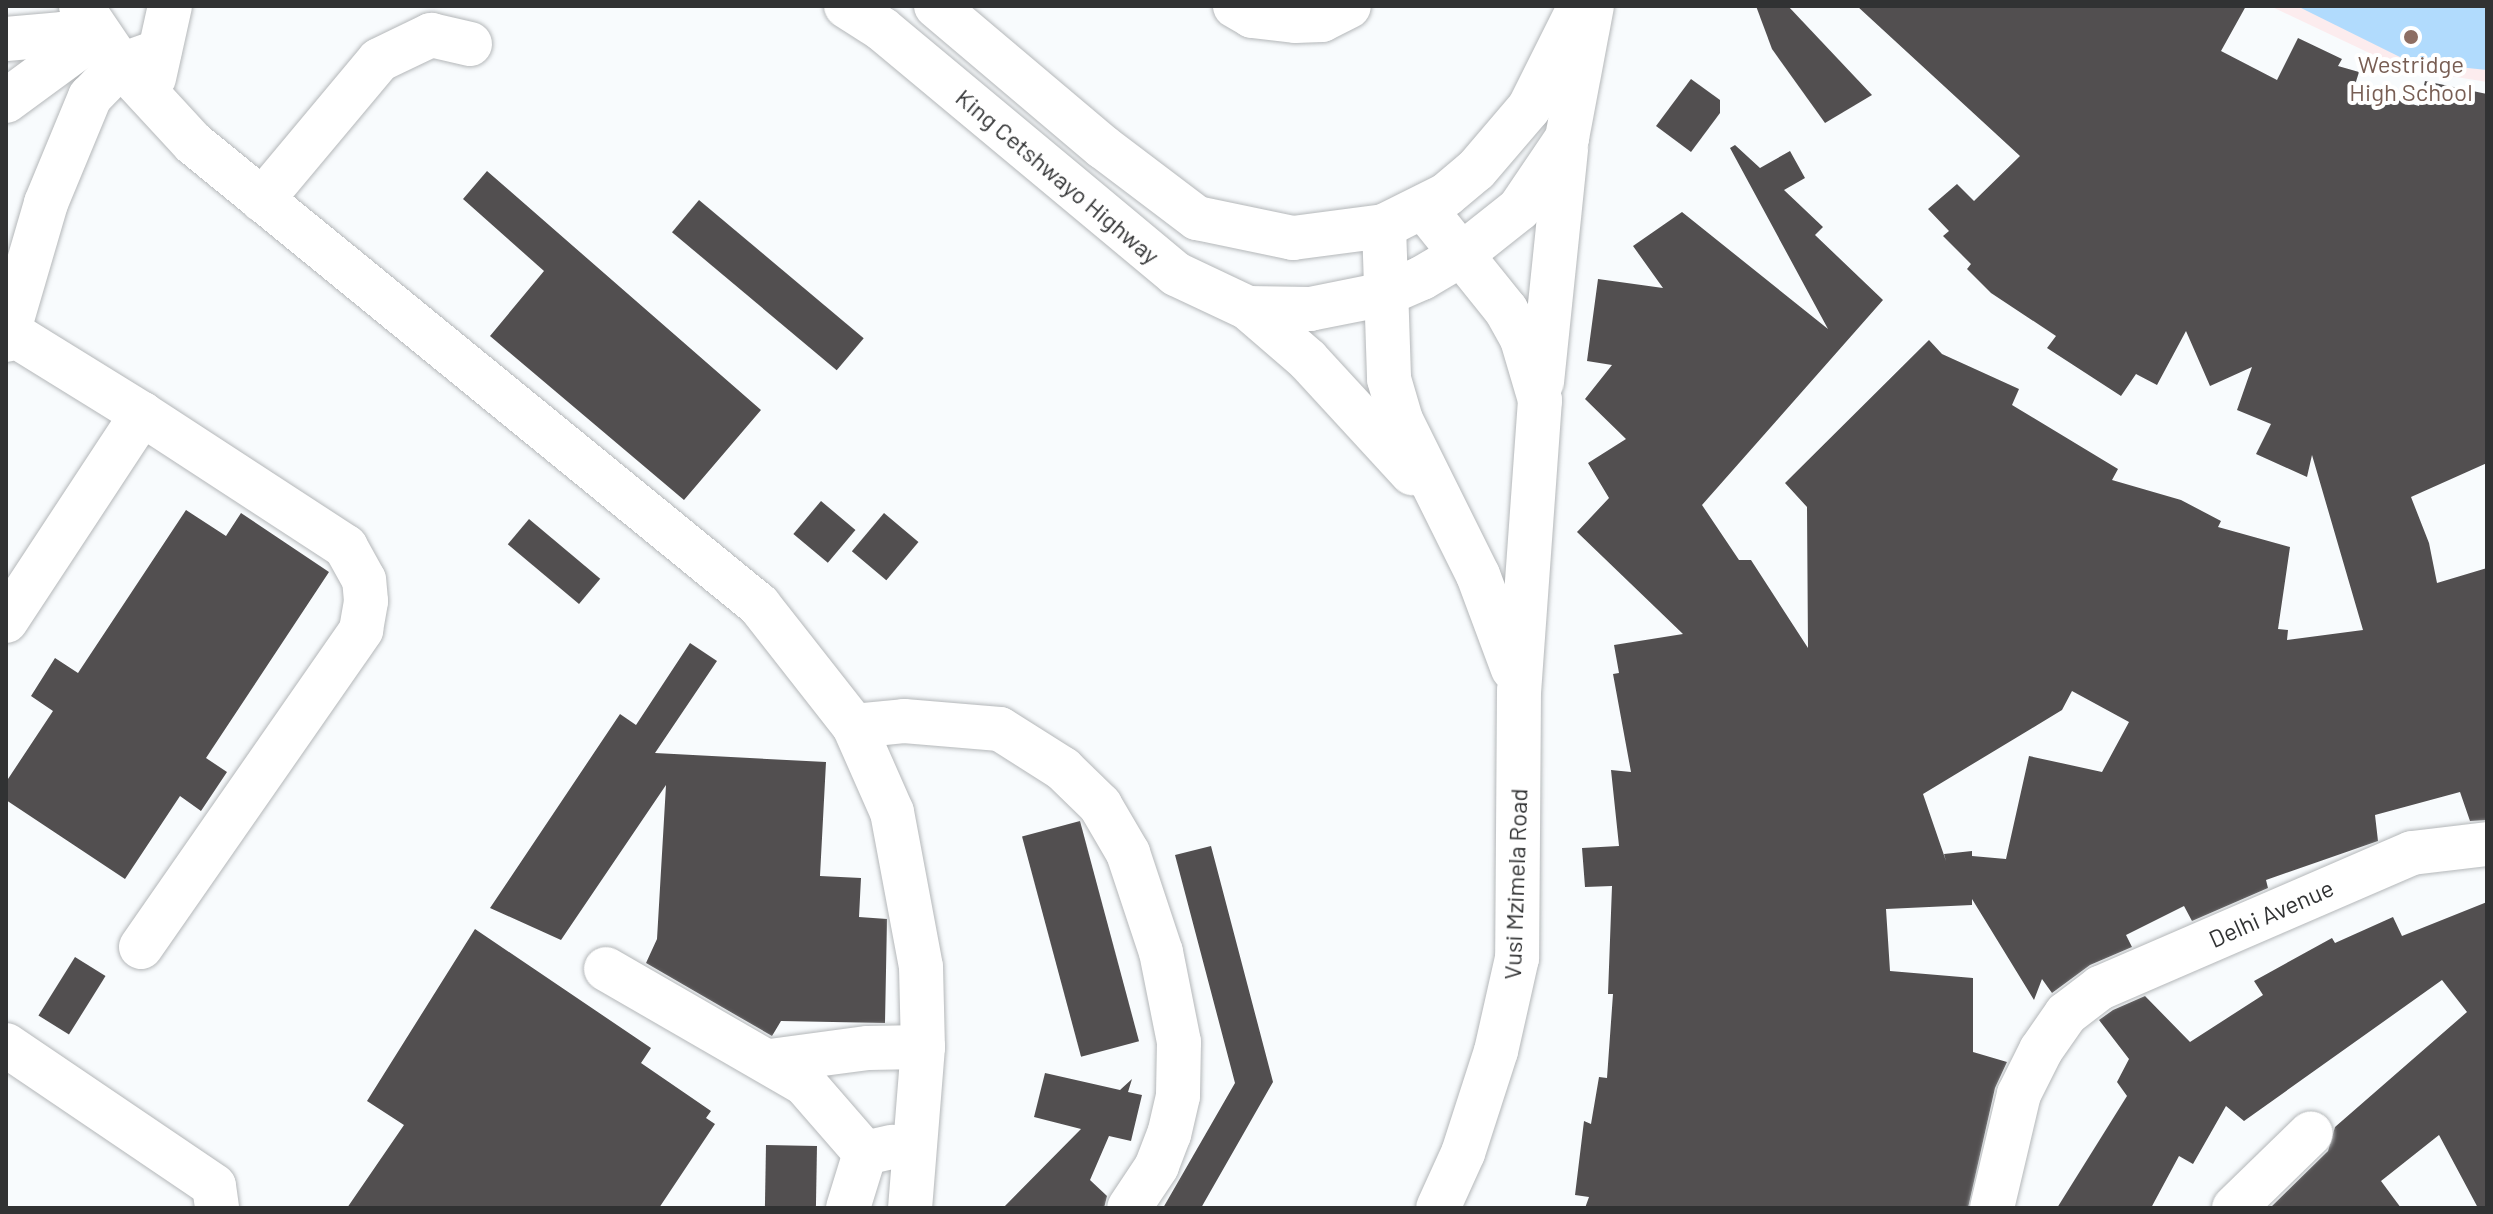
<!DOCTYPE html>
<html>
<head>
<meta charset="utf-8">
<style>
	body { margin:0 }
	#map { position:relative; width:2493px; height:1214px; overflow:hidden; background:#f8fbfd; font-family:Barlow,sans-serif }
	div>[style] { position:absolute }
	.education>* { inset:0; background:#fcecee }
	.green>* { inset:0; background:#b1dbfd }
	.building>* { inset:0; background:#524f50; transform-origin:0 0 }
	.roads { filter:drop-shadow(0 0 2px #b4b7b9) drop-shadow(0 0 2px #b4b7b9) }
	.minor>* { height:44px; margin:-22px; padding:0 22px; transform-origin:22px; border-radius:22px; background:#fff }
	.major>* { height:44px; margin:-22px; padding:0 22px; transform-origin:22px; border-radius:22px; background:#fff }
	.dots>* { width:22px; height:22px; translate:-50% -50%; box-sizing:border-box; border:4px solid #fff; border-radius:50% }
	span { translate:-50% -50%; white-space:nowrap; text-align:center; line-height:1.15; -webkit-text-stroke:8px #fff; paint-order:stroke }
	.education-label { font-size:24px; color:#785e54 }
	.street-label { font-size:24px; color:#313233 }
	.frame { position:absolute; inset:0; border:8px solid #313233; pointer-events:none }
</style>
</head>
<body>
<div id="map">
	<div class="education">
		<i style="clip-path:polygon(2270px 6px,2487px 6px,2487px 82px,2401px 68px)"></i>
	</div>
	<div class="green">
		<i style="clip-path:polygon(2297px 6px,2487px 6px,2487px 70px,2410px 62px)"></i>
	</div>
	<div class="building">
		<i style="clip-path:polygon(1756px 6px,1788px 6px,1872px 95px,1825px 123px,1772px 49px)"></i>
		<i style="clip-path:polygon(evenodd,1857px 6px,2246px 6px,2221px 51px,2277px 80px,2298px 38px,2342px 59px,2338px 66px,2359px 72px,2354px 88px,2419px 106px,2425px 81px,2487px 94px,2487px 463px,2411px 497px,2429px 543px,2437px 583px,2487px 568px,2487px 820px,2470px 821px,2460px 792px,2375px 815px,2378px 841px,2266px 880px,2268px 888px,2192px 921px,2184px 906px,2126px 935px,2132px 947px,2090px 965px,2052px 993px,2042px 979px,2034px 1000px,1972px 899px,1972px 905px,1886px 909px,1890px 971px,1973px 978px,1973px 1052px,2007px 1062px,1995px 1088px,1968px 1208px,1585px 1208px,1589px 1197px,1575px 1195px,1584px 1121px,1591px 1124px,1599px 1077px,1607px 1078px,1613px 994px,1608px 994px,1612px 886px,1585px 887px,1582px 848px,1619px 846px,1611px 770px,1631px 772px,1613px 674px,1619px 673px,1614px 645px,1683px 634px,1577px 532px,1609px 498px,1588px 463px,1626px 439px,1585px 399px,1612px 365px,1587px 361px,1598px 279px,1663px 288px,1633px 246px,1682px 212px,1828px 329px,1730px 148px,1735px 145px,1760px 168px,1790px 151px,1805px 178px,1784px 190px,1823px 227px,1815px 235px,1883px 300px,1702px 505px,1739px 560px,1751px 560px,1808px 648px,1807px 507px,1785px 483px,1929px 340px,1942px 354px,2019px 389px,2012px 405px,2118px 469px,2112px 480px,2181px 500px,2221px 521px,2218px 527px,2290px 547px,2278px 629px,2288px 630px,2287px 640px,2363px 630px,2312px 455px,2307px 477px,2256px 454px,2271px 424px,2237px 410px,2252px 367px,2210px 386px,2186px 331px,2157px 385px,2136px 374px,2121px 396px,2047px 348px,2056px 336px,1991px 293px,1967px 269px,1971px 264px,1943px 236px,1949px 231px,1928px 209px,1957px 184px,1974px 201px,2020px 156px,1857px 6px,2072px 691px,2129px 722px,2102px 772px,2029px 756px,2006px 859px,1972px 856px,1972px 851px,1944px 854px,1946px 861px,1923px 794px,2062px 710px,2072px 691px)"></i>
		<i style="clip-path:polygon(1691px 79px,1720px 100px,1720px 113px,1691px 152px,1656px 126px)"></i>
		<i style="clip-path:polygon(487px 171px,761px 410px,684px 500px,490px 336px,544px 271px,463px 199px)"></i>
		<i style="left:699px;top:200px;width:215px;height:42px;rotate:40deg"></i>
		<i style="left:821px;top:501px;width:45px;height:43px;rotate:40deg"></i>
		<i style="clip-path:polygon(186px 510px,226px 536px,241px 513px,329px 572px,206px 758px,227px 772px,201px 811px,180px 796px,125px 879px,6px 800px,6px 782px,53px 711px,31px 696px,55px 658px,78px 673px)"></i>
		<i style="left:884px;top:513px;width:45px;height:50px;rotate:40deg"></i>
		<i style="left:529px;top:519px;width:93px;height:33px;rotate:40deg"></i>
		<i style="clip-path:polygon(690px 643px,717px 661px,655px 753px,826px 762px,820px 876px,861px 878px,859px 917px,887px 919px,885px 1023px,781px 1021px,772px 1036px,646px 963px,657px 939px,666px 785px,561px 940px,490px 908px,620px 714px,636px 725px)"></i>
		<i style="left:1080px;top:821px;width:228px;height:60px;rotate:75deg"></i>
		<i style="clip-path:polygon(1211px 846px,1273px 1082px,1201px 1208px,1163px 1208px,1235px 1083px,1175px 855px)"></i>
		<i style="clip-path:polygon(2487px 902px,2487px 1208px,2478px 1208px,2439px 1135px,2381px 1181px,2401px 1208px,2270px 1208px,2328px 1151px,2335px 1127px,2467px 1012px,2442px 980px,2244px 1121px,2226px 1106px,2193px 1164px,2179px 1156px,2151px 1208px,2057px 1208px,2127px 1096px,2117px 1082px,2129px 1059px,2099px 1020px,2113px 1010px,2145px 996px,2190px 1042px,2263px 995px,2254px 981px,2332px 938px,2335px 943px,2393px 917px,2402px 936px)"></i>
		<i style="clip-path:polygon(475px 929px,651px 1048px,641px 1063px,711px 1111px,706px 1118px,715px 1124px,659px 1208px,347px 1208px,404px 1125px,367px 1101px)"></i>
		<i style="left:75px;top:957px;width:36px;height:69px;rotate:32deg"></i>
		<i style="clip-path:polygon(1045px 1073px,1120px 1090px,1132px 1079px,1128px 1092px,1142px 1095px,1131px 1141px,1109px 1136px,1090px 1180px,1107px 1196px,1104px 1208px,1003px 1208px,1081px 1129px,1034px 1117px)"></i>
		<i style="left:766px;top:1145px;width:51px;height:63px;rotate:1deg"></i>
	</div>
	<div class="roads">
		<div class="minor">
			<i style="left:81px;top:6px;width:71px;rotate:55.9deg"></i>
			<i style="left:121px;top:65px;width:106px;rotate:47.3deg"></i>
			<i style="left:193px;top:143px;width:731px;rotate:39.22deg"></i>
			<i style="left:759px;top:605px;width:154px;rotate:51.9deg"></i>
			<i style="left:854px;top:726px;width:50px;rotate:-5.7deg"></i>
			<i style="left:904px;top:721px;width:96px;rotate:4.8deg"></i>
			<i style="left:1000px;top:729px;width:75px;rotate:32.4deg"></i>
			<i style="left:1063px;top:769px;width:52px;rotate:44.2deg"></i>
			<i style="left:1100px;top:805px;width:56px;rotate:59.7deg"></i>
			<i style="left:1128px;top:853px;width:104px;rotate:71.6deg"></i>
			<i style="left:1161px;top:952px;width:92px;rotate:78.7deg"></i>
			<i style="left:1179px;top:1042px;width:54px;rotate:91.1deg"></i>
			<i style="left:1178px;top:1096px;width:39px;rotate:103deg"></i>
			<i style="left:1169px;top:1134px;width:34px;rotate:111deg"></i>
			<i style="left:1157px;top:1166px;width:50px;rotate:123.7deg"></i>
			<i style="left:1235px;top:6px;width:20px;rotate:30deg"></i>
			<i style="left:1252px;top:16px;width:43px;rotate:6.6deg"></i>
			<i style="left:1295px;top:21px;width:27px;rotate:-2deg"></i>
			<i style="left:1322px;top:20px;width:30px;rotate:-27deg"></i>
			<i style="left:6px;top:39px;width:57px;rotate:-5deg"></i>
			<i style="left:63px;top:34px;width:28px;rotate:-17deg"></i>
			<i style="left:154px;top:78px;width:74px;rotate:-77.5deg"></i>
			<i style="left:6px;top:101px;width:112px;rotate:-36.3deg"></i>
			<i style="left:262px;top:200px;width:182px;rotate:-50.1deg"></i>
			<i style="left:379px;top:60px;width:58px;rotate:-25.7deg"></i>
			<i style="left:431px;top:35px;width:40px;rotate:13deg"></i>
			<i style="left:6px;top:340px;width:143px;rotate:-73.7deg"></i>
			<i style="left:46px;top:203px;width:115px;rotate:-67.5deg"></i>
			<i style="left:90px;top:97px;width:45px;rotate:-45.9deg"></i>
			<i style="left:121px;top:65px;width:41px;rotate:-19.7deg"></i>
			<i style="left:6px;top:621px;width:248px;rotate:-56.7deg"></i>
			<i style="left:142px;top:414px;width:154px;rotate:-148.3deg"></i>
			<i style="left:854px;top:726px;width:94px;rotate:66.2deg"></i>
			<i style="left:892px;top:812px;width:158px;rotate:79.4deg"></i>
			<i style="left:921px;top:967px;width:80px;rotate:88.6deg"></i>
			<i style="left:923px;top:1047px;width:162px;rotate:94.6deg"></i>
			<i style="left:141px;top:947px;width:386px;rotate:-55.2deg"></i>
			<i style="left:361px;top:630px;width:29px;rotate:-80deg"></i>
			<i style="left:366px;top:601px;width:21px;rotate:-95deg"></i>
			<i style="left:364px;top:580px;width:38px;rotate:-119deg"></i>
			<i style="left:346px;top:547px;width:244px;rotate:-146.9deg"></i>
			<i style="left:606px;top:969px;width:230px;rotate:30deg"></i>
			<i style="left:805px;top:1084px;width:91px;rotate:49deg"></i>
			<i style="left:6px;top:1045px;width:251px;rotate:34.1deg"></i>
			<i style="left:214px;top:1186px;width:22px;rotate:82deg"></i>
			<i style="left:770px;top:1061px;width:99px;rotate:-7.6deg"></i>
			<i style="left:868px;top:1048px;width:55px;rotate:-1deg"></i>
			<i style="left:848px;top:1208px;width:58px;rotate:-72.8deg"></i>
			<i style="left:865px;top:1153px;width:28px;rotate:-13deg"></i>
			<i style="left:1992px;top:1208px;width:117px;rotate:-76.7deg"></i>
			<i style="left:2019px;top:1094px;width:49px;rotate:-63.4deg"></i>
			<i style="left:2041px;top:1050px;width:44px;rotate:-55.2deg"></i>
			<i style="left:2066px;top:1014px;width:43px;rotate:-37.4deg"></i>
			<i style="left:2100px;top:988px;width:340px;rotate:-23.4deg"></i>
			<i style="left:2412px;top:853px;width:76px;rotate:-6.8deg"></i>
			<i style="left:2234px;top:1208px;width:107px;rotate:-44.2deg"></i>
		</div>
		<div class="major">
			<i style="left:846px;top:6px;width:43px;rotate:32.6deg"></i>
			<i style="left:882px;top:29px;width:383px;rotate:39.8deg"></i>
			<i style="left:1176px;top:274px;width:80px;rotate:25.3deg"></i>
			<i style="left:1248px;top:308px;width:62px;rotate:0.9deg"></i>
			<i style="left:1310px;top:309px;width:76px;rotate:-11.3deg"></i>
			<i style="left:1385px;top:294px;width:40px;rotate:-23.4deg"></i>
			<i style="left:1422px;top:278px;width:45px;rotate:-30.5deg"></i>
			<i style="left:1461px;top:255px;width:74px;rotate:-38.4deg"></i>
			<i style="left:1519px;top:209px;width:86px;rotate:-55.9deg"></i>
			<i style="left:1567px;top:138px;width:134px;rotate:-79.3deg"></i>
			<i style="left:936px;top:6px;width:219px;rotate:40.2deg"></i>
			<i style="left:1103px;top:147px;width:118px;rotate:37.1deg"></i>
			<i style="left:1197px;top:218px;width:98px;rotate:11.8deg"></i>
			<i style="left:1293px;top:238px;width:92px;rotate:-7.5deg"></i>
			<i style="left:1384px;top:226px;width:69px;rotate:-26.6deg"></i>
			<i style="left:1446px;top:195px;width:39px;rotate:-40deg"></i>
			<i style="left:1476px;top:170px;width:82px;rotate:-49.5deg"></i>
			<i style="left:1529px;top:108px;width:101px;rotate:-63.4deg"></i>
			<i style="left:1424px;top:208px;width:131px;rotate:51.2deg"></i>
			<i style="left:1506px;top:310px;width:33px;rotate:61deg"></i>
			<i style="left:1522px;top:339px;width:64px;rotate:73.6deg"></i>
			<i style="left:1540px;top:400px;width:292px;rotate:94.1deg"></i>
			<i style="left:1519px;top:691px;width:267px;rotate:90.4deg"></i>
			<i style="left:1517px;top:958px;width:95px;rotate:102.7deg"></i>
			<i style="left:1496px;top:1051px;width:107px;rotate:107.9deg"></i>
			<i style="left:1463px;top:1153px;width:60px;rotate:114.4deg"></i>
			<i style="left:1384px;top:226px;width:153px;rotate:88.1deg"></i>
			<i style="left:1389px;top:379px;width:43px;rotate:73.7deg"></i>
			<i style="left:1401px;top:420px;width:173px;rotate:63.6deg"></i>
			<i style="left:1478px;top:575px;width:100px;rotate:69.6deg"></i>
			<i style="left:1248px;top:308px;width:79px;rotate:40.9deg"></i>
			<i style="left:1308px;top:360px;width:154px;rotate:47.4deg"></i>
			<i style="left:1542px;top:382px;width:235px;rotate:-84.1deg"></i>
		</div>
	</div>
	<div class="dots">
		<i style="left:2411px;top:37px;background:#8d6e63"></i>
	</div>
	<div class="education-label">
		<span style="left:2411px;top:78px">Westridge<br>High School</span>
	</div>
	<div class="street-label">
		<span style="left:1058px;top:176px;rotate:40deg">King Cetshwayo Highway</span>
		<span style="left:1515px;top:884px;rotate:-88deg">Vusi Mzimela Road</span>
		<span style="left:2271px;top:913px;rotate:-24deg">Delhi Avenue</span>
	</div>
	<div class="frame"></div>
</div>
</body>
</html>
